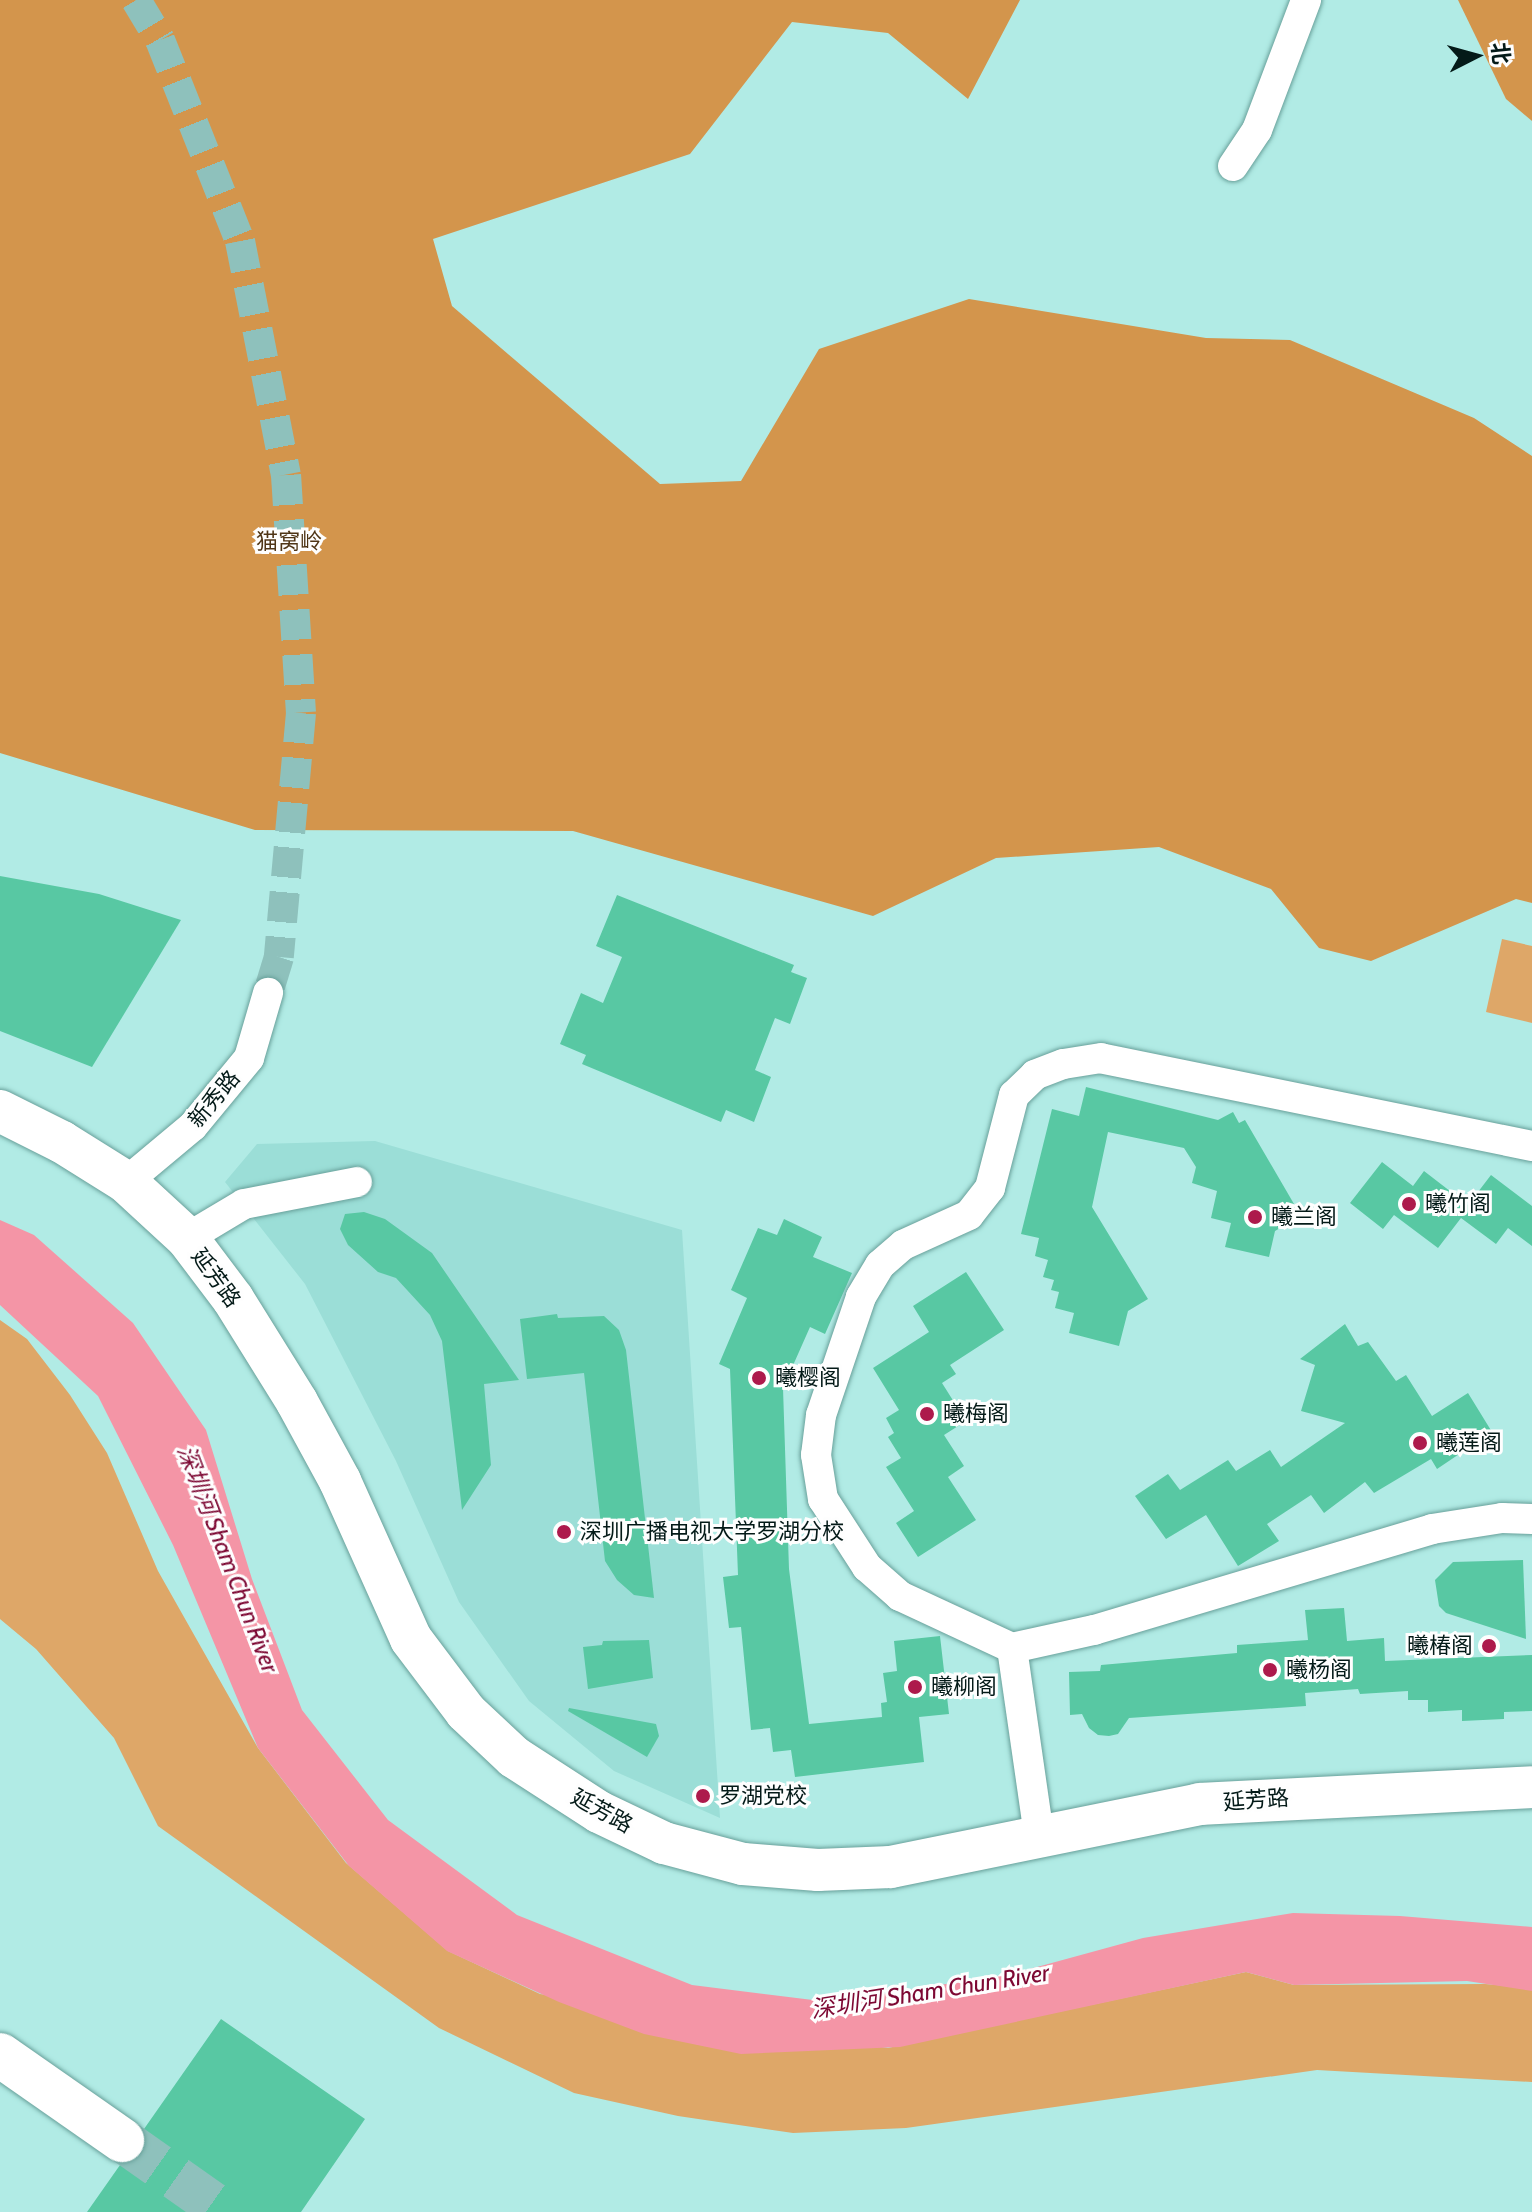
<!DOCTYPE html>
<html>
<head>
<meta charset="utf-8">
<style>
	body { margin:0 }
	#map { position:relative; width:1532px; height:2212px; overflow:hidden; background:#b1ebe5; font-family:Cabin,"Noto Sans SC",sans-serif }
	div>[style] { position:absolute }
	.built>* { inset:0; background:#9bded7 }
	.green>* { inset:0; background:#dea768 }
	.forest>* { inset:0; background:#d3954c }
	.water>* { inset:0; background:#f495a6 }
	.building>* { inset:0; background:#58c8a3 }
	.street-tunnel>* { height:30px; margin-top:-15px; transform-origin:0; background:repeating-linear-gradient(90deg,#8ec1bc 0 30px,transparent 0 45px) }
	.highway-tunnel>* { height:44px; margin-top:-22px; transform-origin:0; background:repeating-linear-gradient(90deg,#8ec1bc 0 44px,transparent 0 66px) }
	.roads { filter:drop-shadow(0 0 2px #68a09a) drop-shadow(0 0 2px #68a09a) }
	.street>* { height:30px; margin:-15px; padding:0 15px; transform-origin:15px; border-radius:15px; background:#fff }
	.secondary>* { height:42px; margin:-21px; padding:0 21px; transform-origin:21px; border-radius:21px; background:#fff }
	.highway>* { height:44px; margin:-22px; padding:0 22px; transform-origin:22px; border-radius:22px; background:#fff }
	.dots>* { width:22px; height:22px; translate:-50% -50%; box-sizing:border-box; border:4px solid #fefefe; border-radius:50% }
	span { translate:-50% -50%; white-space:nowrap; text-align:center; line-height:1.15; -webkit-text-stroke:6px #fefefe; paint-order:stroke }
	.park-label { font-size:22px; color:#4f3516 }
	.street-label { font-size:22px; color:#041a18 }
	.poi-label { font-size:22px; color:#041a18 }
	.left { translate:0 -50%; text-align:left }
	.right { translate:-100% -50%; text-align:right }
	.water-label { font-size:24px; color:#7d0833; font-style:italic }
	.north { position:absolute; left:1436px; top:16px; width:80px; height:80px; -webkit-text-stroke:6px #fefefe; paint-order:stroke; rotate:84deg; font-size:22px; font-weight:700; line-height:32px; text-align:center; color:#041a18 }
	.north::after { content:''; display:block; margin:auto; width:28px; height:36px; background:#041a18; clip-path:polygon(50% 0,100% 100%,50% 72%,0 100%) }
</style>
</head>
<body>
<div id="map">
	<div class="built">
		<i style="clip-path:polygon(375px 1141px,682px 1230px,720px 1818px,614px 1771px,529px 1701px,459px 1602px,396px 1461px,305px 1284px,225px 1182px,257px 1144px)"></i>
	</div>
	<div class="green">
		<i style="clip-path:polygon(1502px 939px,1532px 946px,1532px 1023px,1486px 1012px)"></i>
		<i style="clip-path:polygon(0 1320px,27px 1339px,70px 1395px,107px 1453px,158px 1571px,258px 1748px,346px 1863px,448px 1951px,540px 1994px,888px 2048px,1246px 1972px,1294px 1985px,1485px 1984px,1532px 1988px,1532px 2082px,1317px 2070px,906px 2128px,793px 2133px,678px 2116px,574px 2093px,439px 2028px,158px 1826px,114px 1738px,36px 1649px,0 1619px)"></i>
	</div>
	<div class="forest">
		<i style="clip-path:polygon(0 0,1020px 0,968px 99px,888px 33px,792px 22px,690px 154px,433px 239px,452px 306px,660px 484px,741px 481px,819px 349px,969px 299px,1206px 338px,1290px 340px,1474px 418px,1532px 456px,1532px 903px,1516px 899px,1371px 961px,1319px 948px,1271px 889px,1159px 847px,996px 858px,873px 916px,573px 831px,255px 830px,0 753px)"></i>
		<i style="clip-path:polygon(1458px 0,1532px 0,1532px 121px,1506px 99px)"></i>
	</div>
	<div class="water">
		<i style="clip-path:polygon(0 1220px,34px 1235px,133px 1323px,206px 1430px,252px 1579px,302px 1710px,388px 1820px,517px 1915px,692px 1985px,829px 2002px,1011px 1974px,1143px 1938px,1293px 1913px,1400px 1916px,1532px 1927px,1532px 1991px,1467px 1981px,1294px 1985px,1246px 1972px,900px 2047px,741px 2054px,644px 2034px,559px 2002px,447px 1951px,349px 1866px,258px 1748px,173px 1545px,98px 1396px,0 1305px)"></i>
	</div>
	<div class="building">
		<i style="clip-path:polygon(0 876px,99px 894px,181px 920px,92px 1067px,0 1031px)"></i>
		<i style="clip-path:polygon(617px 895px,794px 965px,791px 972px,807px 978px,790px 1024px,775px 1018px,755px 1070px,771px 1077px,754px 1122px,726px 1110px,721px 1122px,582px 1064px,586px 1055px,560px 1044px,581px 993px,603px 1003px,622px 957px,596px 946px)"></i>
		<i style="clip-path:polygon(1086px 1087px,1218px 1120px,1233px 1112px,1239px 1123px,1245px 1120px,1301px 1216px,1275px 1231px,1269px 1257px,1225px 1247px,1231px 1223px,1211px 1218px,1217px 1191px,1192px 1183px,1196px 1167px,1184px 1148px,1108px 1132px,1092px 1207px,1148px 1299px,1128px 1311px,1119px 1346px,1069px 1333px,1074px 1313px,1055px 1308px,1059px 1292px,1051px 1290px,1054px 1280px,1043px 1277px,1048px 1260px,1035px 1256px,1039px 1238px,1021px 1234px,1052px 1109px,1079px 1116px)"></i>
		<i style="clip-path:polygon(1382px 1162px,1413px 1186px,1424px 1171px,1468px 1205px,1491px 1175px,1532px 1206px,1532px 1246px,1508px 1228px,1496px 1244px,1461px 1218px,1438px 1248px,1394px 1215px,1383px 1229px,1350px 1203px)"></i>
		<i style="clip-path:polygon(364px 1212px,385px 1219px,432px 1253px,519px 1380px,484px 1384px,491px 1465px,462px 1510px,442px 1341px,430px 1315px,396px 1278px,378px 1272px,348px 1245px,340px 1229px,345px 1214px)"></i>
		<i style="clip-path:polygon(784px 1219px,822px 1237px,813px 1257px,852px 1273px,825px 1334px,810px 1327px,783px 1388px,789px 1569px,809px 1724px,882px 1717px,881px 1703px,887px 1702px,883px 1673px,897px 1671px,894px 1641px,940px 1636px,949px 1714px,919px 1717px,924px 1762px,795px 1777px,791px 1750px,773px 1752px,770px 1728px,751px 1730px,741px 1627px,729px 1628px,723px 1577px,738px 1575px,730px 1369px,719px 1364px,747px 1298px,731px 1290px,758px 1228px,777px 1235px)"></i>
		<i style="clip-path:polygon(966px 1272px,1004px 1330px,950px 1365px,956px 1374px,942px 1383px,966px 1421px,944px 1435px,964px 1466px,948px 1477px,976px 1520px,918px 1557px,896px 1523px,914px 1511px,886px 1467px,901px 1458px,888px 1437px,894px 1433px,886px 1418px,899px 1410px,873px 1368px,929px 1332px,913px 1306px)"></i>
		<i style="clip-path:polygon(557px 1314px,558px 1318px,604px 1316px,619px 1330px,626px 1350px,654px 1598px,634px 1595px,617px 1580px,605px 1561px,584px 1373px,527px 1379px,520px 1319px)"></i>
		<i style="clip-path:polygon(1345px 1324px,1358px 1346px,1368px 1342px,1396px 1381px,1406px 1375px,1432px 1416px,1468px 1393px,1492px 1432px,1437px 1469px,1431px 1459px,1374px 1493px,1365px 1482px,1324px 1513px,1311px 1495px,1267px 1524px,1279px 1541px,1238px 1566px,1206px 1515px,1166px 1539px,1135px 1496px,1168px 1474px,1180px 1490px,1228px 1460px,1236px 1471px,1270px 1450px,1281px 1467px,1345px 1423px,1301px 1411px,1315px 1365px,1300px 1359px)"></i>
		<i style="clip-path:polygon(1523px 1560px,1526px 1639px,1446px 1613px,1439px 1606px,1435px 1580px,1453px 1562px)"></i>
		<i style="clip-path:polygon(1344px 1608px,1347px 1641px,1384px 1638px,1385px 1661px,1532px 1655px,1532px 1711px,1504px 1712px,1504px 1719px,1462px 1721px,1462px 1710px,1428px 1712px,1428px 1700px,1408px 1700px,1408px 1691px,1360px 1694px,1358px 1689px,1305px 1693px,1306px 1706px,1129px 1718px,1118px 1734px,1109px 1736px,1098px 1735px,1089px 1728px,1082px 1714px,1070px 1715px,1069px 1672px,1100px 1671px,1101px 1665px,1237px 1653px,1237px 1645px,1308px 1640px,1305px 1610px)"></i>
		<i style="clip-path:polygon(649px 1640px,653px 1678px,588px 1689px,583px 1647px,602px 1645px,603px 1641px)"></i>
		<i style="clip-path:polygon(569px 1708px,656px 1724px,659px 1736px,647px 1757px,568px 1711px)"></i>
		<i style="clip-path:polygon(221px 2019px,365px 2119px,301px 2212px,87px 2212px,120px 2165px,133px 2162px,143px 2154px,147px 2141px,144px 2129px)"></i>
	</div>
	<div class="street-tunnel">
		<i style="left:136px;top:0;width:47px;rotate:59deg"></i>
		<i style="left:160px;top:40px;width:216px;rotate:68.3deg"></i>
		<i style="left:240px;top:241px;width:238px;rotate:78.9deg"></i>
		<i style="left:286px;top:475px;width:238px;rotate:86.4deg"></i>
		<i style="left:301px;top:713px;width:245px;rotate:95.2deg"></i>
		<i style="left:279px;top:957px;width:38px;rotate:107deg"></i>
	</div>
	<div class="highway-tunnel">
		<i style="left:122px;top:2140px;width:125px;rotate:35.2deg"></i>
	</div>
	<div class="roads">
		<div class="street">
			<i style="left:1233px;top:166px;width:43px;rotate:-56.3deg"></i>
			<i style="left:1257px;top:130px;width:139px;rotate:-69.3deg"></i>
			<i style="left:1532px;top:1146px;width:440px;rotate:-168.5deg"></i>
			<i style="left:1101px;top:1058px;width:38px;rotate:171deg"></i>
			<i style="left:1063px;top:1064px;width:30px;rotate:159deg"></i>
			<i style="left:1035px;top:1075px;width:29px;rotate:136deg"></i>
			<i style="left:1014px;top:1095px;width:96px;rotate:104.5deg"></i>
			<i style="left:990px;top:1188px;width:34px;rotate:128deg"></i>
			<i style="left:969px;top:1215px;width:72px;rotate:155.6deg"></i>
			<i style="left:903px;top:1245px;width:30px;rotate:139deg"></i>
			<i style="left:880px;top:1265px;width:37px;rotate:121deg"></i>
			<i style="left:861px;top:1297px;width:125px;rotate:108.7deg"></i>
			<i style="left:821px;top:1415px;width:40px;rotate:97.1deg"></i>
			<i style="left:816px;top:1455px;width:45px;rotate:81deg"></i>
			<i style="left:823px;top:1499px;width:81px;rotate:57.1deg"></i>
			<i style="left:867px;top:1567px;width:44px;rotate:41.3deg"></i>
			<i style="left:900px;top:1596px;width:123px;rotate:24.9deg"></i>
			<i style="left:1012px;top:1648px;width:84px;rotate:-12.4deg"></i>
			<i style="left:1094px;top:1630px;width:353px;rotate:-16.6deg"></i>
			<i style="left:1432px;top:1529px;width:71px;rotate:-8.9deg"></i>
			<i style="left:1502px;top:1518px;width:30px;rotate:2deg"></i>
			<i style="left:126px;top:1182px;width:87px;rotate:-39.9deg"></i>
			<i style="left:193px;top:1126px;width:88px;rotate:-50.5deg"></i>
			<i style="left:249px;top:1058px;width:68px;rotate:-73.7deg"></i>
			<i style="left:187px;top:1238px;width:66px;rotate:-30.8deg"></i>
			<i style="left:244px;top:1204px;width:115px;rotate:-11deg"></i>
			<i style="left:1012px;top:1648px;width:190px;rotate:81.8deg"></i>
		</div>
		<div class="secondary">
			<i style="left:0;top:1111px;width:69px;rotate:26.6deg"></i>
			<i style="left:62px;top:1142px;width:75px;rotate:32deg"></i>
			<i style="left:126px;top:1182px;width:83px;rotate:42.6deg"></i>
			<i style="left:187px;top:1238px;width:76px;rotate:53deg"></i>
			<i style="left:233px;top:1299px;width:121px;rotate:58.1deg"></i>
			<i style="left:297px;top:1402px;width:90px;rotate:61.4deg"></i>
			<i style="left:340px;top:1481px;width:173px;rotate:65.8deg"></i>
			<i style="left:411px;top:1639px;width:91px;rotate:53deg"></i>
			<i style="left:466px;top:1712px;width:66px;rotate:43.2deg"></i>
			<i style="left:514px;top:1757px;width:101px;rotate:32.9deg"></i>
			<i style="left:599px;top:1812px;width:72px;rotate:25.5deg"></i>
			<i style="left:664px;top:1843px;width:82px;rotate:14.9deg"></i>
			<i style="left:743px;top:1864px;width:75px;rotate:4.6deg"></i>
			<i style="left:818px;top:1870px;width:73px;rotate:-2.4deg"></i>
			<i style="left:891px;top:1867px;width:315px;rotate:-11.5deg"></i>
			<i style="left:1200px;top:1804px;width:332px;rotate:-2.9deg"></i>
		</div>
		<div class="highway">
			<i style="left:0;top:2055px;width:149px;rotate:34.9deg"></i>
		</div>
	</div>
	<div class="dots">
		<i style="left:1409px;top:1204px;background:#ad1a4c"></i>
		<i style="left:1255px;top:1217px;background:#ad1a4c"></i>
		<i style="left:759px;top:1378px;background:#ad1a4c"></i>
		<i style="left:927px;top:1414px;background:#ad1a4c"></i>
		<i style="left:1420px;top:1443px;background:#ad1a4c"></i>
		<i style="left:564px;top:1532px;background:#ad1a4c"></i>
		<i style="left:1489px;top:1646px;background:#ad1a4c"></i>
		<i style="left:1270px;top:1670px;background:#ad1a4c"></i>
		<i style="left:915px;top:1687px;background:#ad1a4c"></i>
		<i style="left:703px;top:1796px;background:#ad1a4c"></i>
	</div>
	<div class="park-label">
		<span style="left:289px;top:542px">猫窝岭</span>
	</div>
	<div class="street-label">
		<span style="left:214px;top:1099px;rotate:-50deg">新秀路</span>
		<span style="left:216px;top:1278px;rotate:54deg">延芳路</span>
		<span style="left:1256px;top:1800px;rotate:-4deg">延芳路</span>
		<span style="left:602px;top:1811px;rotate:29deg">延芳路</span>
	</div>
	<div class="poi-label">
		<span class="left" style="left:1425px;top:1204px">曦竹阁</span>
		<span class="left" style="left:1271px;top:1217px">曦兰阁</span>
		<span class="left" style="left:775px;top:1378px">曦樱阁</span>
		<span class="left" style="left:943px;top:1414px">曦梅阁</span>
		<span class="left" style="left:1436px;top:1443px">曦莲阁</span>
		<span class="left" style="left:580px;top:1532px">深圳广播电视大学罗湖分校</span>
		<span class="right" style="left:1473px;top:1646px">曦椿阁</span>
		<span class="left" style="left:1286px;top:1670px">曦杨阁</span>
		<span class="left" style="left:931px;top:1687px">曦柳阁</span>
		<span class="left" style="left:719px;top:1796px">罗湖党校</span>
	</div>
	<div class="water-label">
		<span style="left:228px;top:1559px;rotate:69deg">深圳河 Sham Chun River</span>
		<span style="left:930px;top:1991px;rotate:-9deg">深圳河 Sham Chun River</span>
	</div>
	<div class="north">北</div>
</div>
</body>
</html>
